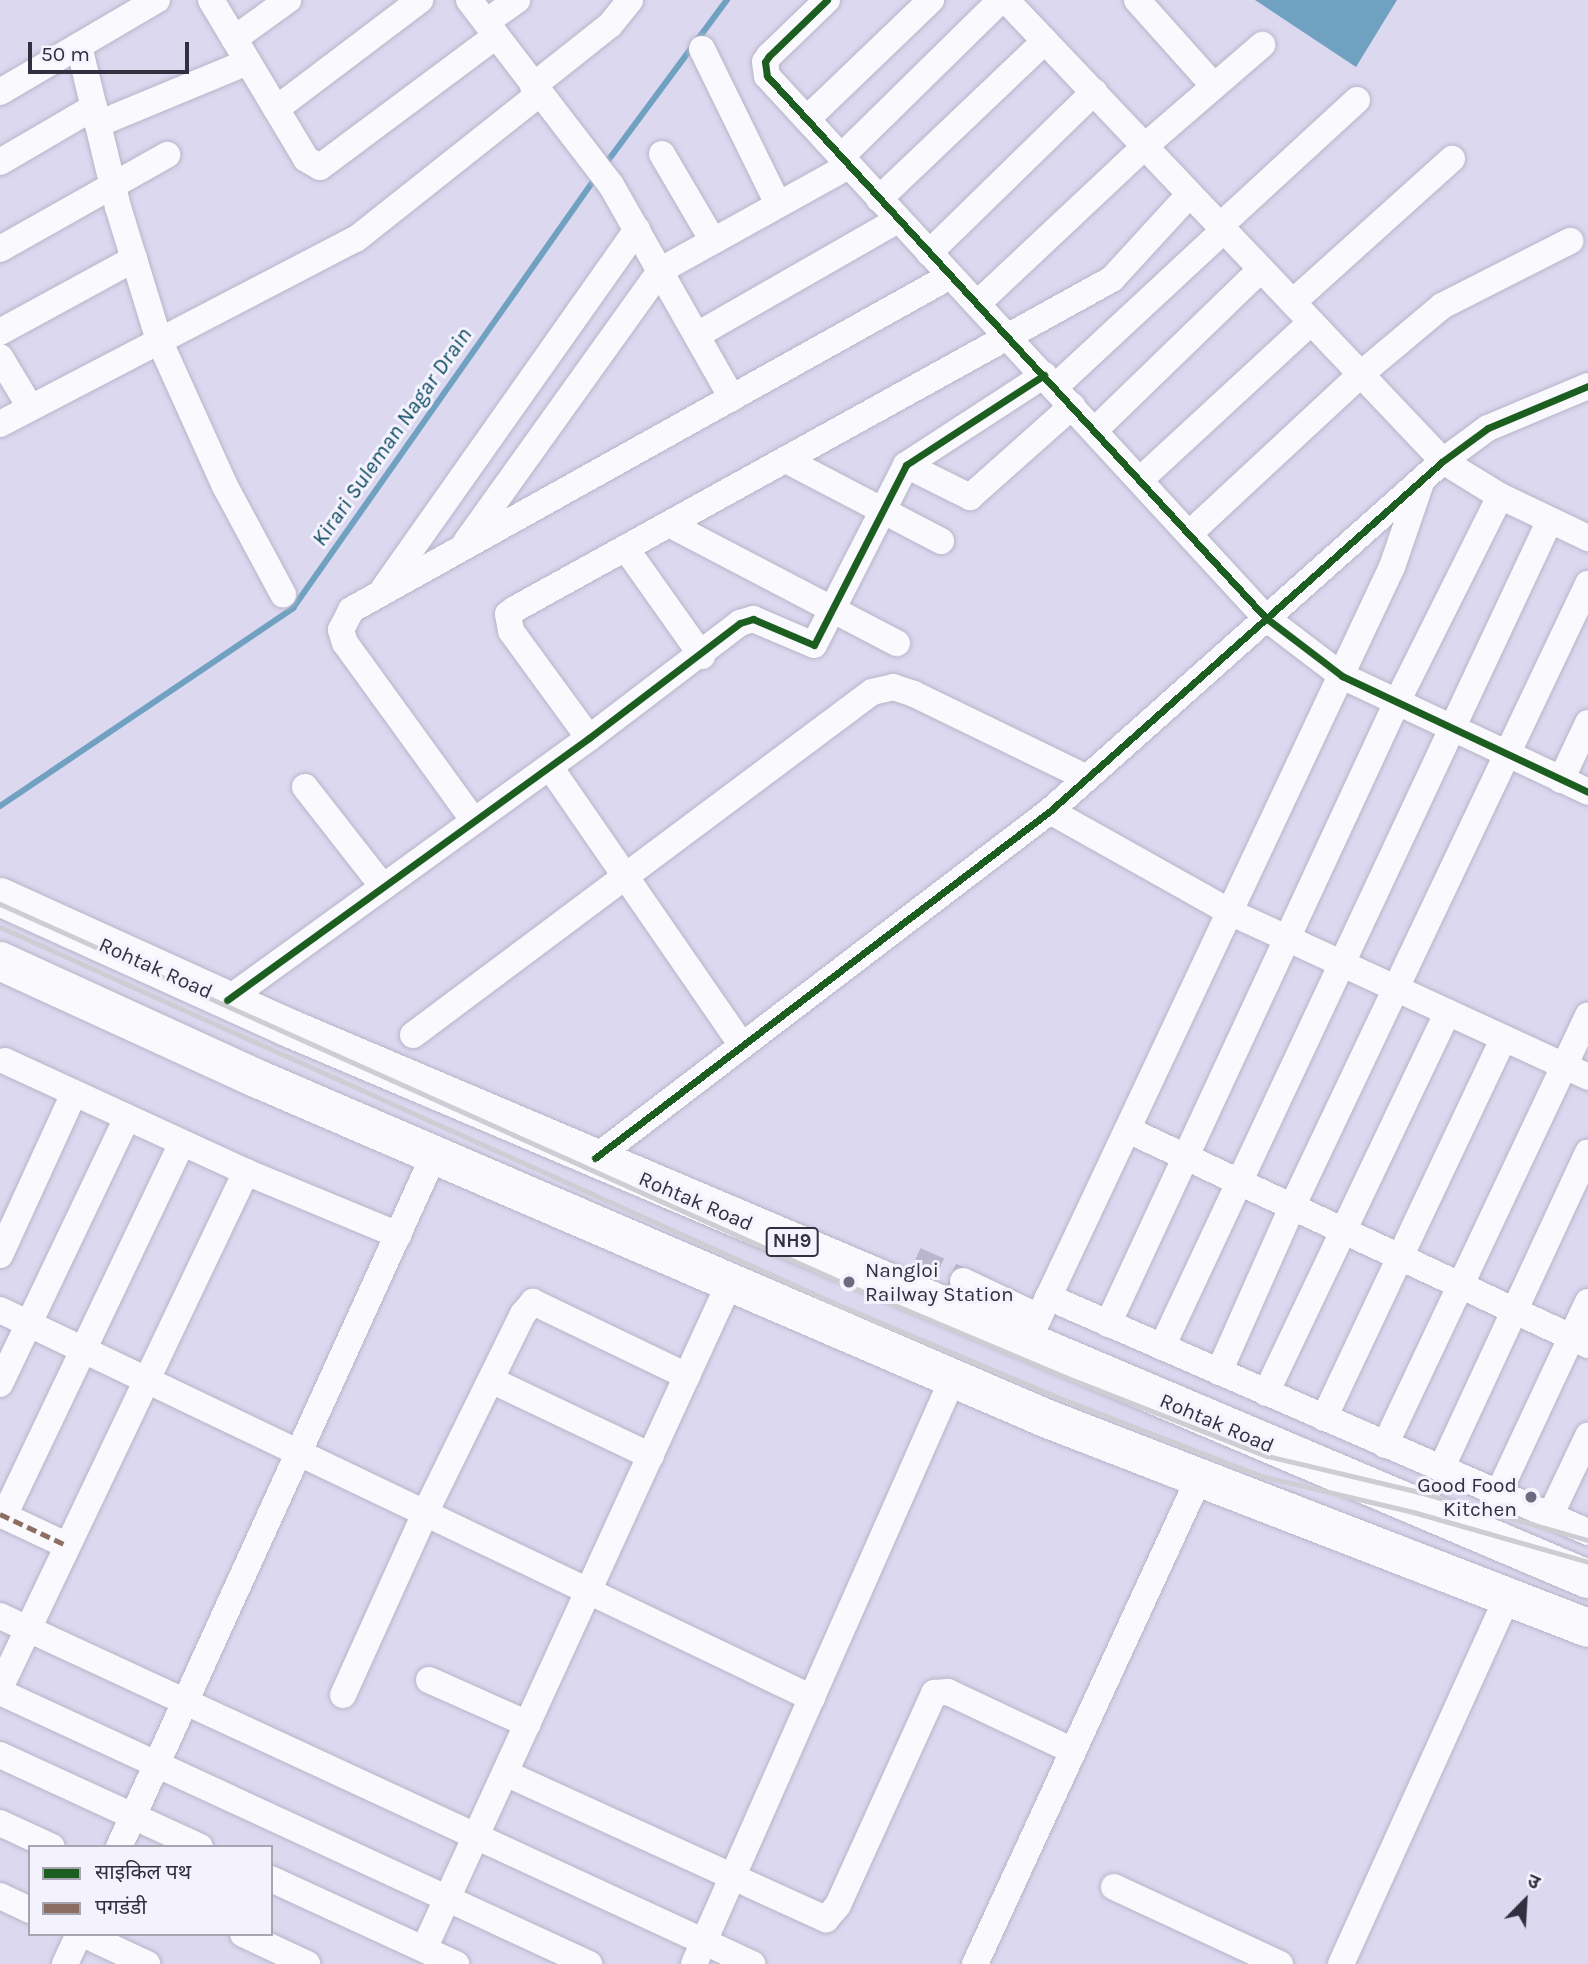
<!DOCTYPE html>
<html>
<head>
<meta charset="utf-8">
<style>
	body { margin:0 }
	#map { position:relative; width:1588px; height:1964px; overflow:hidden; background:#dbd8f0; font-family:Karla,"Noto Sans Devanagari",sans-serif }
	div>[style] { position:absolute }
	.water>* { inset:0; background:#70a1c0 }
	.stream>* { height:6px; margin:-3px; padding:0 3px; transform-origin:3px; border-radius:3px; background:#70a1c0 }
	.minor-tunnel>* { height:26px; margin-top:-13px; transform-origin:0; background:repeating-linear-gradient(90deg,#b9b6cd 0 26px,transparent 0 39px) }
	.roads { filter:drop-shadow(0 0 2px #b7b5c8) drop-shadow(0 0 2px #b7b5c8) }
	.minor>* { height:26px; margin:-13px; padding:0 13px; transform-origin:13px; border-radius:13px; background:#faf9fd }
	.trunk>* { height:38px; margin:-19px; padding:0 19px; transform-origin:19px; border-radius:19px; background:#faf9fd }
	.rail>* { height:5px; margin:-2.5px; padding:0 2.5px; transform-origin:2.5px; border-radius:2.5px; background:#cecdd4 }
	.quiet>* { height:5px; margin-top:-2.5px; transform-origin:0; background:repeating-linear-gradient(90deg,#8d6e63 0 10px,transparent 0 15px) }
	.cycleway>* { height:7px; margin:-3.5px; padding:0 3.5px; transform-origin:3.5px; border-radius:3.5px; background:#1b5e20 }
	.dots>* { width:19px; height:19px; translate:-50% -50%; box-sizing:border-box; border:4px solid #f4f3fd; border-radius:50% }
	span { translate:-50% -50%; white-space:nowrap; text-align:center; line-height:1.15; -webkit-text-stroke:6px #f4f3fd; paint-order:stroke }
	.shield-label span { padding:2px 5px; background:#f4f3fd; border:2px solid; border-radius:5px; -webkit-text-stroke-width:0 }
	.shield-label { font-size:19px; color:#312f40; font-weight:700 }
	.street-label { font-size:21px; color:#312f40 }
	.poi-label { font-size:21px; color:#312f40 }
	.left { translate:0 -50%; text-align:left }
	.right { translate:-100% -50%; text-align:right }
	.water-label { font-size:23px; color:#124d65; font-style:italic }
	.legend { position:absolute; left:28px; top:1845px; width:245px; height:91px; box-sizing:border-box; background:#f4f3fd; border:2px solid #a6a5b1; margin:0; padding:9px 12px; list-style:none; font-size:21px; color:#312f40 }
	.legend li { display:flex; align-items:center; gap:14px; height:35px }
	.legend b { width:35px; border:2px solid #a6a5b1 }
	.north { position:absolute; left:1490px; top:1866px; width:70px; height:70px; -webkit-text-stroke:5px #f4f3fd; paint-order:stroke; rotate:24deg; font-size:19px; font-weight:700; line-height:28px; text-align:center; color:#312f40 }
	.north::after { content:''; display:block; margin:auto; width:24px; height:32px; background:#312f40; clip-path:polygon(50% 0,100% 100%,50% 72%,0 100%) }
	.scale { position:absolute; left:28px; top:42px; width:161px; height:32px; box-sizing:border-box; border:4px solid #312f40; border-top:0; padding-left:9px; font-size:21px; line-height:24px; white-space:nowrap; color:#312f40; -webkit-text-stroke:5px #f4f3fd; paint-order:stroke }
</style>
</head>
<body>
<div id="map">
	<div class="water">
		<i style="clip-path:polygon(1255px 0,1397px 0,1356px 67px)"></i>
	</div>
	<div class="stream">
		<i style="left:604px;top:166px;width:207px;rotate:-53.5deg"></i>
		<i style="left:0;top:806px;width:354px;rotate:-34deg"></i>
		<i style="left:293px;top:608px;width:527px;rotate:-54.89deg"></i>
	</div>
	<div class="minor-tunnel">
		<i style="left:915px;top:1260px;width:52px;rotate:23.6deg"></i>
	</div>
	<div class="roads">
		<div class="minor">
			<i style="left:211px;top:0;width:185px;rotate:59.1deg"></i>
			<i style="left:306px;top:159px;width:16px;rotate:30deg"></i>
			<i style="left:320px;top:167px;width:219px;rotate:-36.7deg"></i>
			<i style="left:469px;top:0;width:233px;rotate:52.5deg"></i>
			<i style="left:611px;top:185px;width:245px;rotate:60.4deg"></i>
			<i style="left:827px;top:0;width:81px;rotate:136deg"></i>
			<i style="left:769px;top:56px;width:7px;rotate:124deg"></i>
			<i style="left:765px;top:62px;width:14px;rotate:82deg"></i>
			<i style="left:767px;top:76px;width:737px;rotate:47.37deg"></i>
			<i style="left:1266px;top:618px;width:96px;rotate:37.3deg"></i>
			<i style="left:1342px;top:676px;width:272px;rotate:25.2deg"></i>
			<i style="left:1006px;top:0;width:635px;rotate:46.53deg"></i>
			<i style="left:1443px;top:461px;width:67px;rotate:31.6deg"></i>
			<i style="left:1500px;top:496px;width:98px;rotate:25.5deg"></i>
			<i style="left:1137px;top:0;width:115px;rotate:48.2deg"></i>
			<i style="left:486px;top:22px;width:38px;rotate:-35deg"></i>
			<i style="left:234px;top:39px;width:67px;rotate:-35.8deg"></i>
			<i style="left:79px;top:46px;width:166px;rotate:76.4deg"></i>
			<i style="left:118px;top:207px;width:139px;rotate:72.9deg"></i>
			<i style="left:159px;top:340px;width:160px;rotate:65.7deg"></i>
			<i style="left:225px;top:486px;width:123px;rotate:61.8deg"></i>
			<i style="left:702px;top:49px;width:173px;rotate:63.9deg"></i>
			<i style="left:533px;top:86px;width:98px;rotate:-38.4deg"></i>
			<i style="left:610px;top:25px;width:32px;rotate:-51deg"></i>
			<i style="left:0;top:92px;width:182px;rotate:-30.4deg"></i>
			<i style="left:276px;top:109px;width:181px;rotate:-37.1deg"></i>
			<i style="left:807px;top:119px;width:172px;rotate:-43.8deg"></i>
			<i style="left:98px;top:124px;width:162px;rotate:-22.5deg"></i>
			<i style="left:662px;top:154px;width:101px;rotate:59.6deg"></i>
			<i style="left:841px;top:157px;width:224px;rotate:-44.5deg"></i>
			<i style="left:0;top:162px;width:109px;rotate:-30.3deg"></i>
			<i style="left:879px;top:199px;width:229px;rotate:-43.6deg"></i>
			<i style="left:1220px;top:226px;width:186px;rotate:-42.6deg"></i>
			<i style="left:0;top:249px;width:192px;rotate:-29.4deg"></i>
			<i style="left:929px;top:253px;width:231px;rotate:-44.3deg"></i>
			<i style="left:1293px;top:302px;width:214px;rotate:-42deg"></i>
			<i style="left:977px;top:304px;width:231px;rotate:-43.2deg"></i>
			<i style="left:1145px;top:146px;width:155px;rotate:-40.8deg"></i>
			<i style="left:0;top:332px;width:153px;rotate:-28.6deg"></i>
			<i style="left:697px;top:335px;width:232px;rotate:-29.8deg"></i>
			<i style="left:0;top:357px;width:58px;rotate:59deg"></i>
			<i style="left:1055px;top:387px;width:231px;rotate:-42.9deg"></i>
			<i style="left:0;top:424px;width:401px;rotate:-27.5deg"></i>
			<i style="left:356px;top:239px;width:232px;rotate:-38.4deg"></i>
			<i style="left:1095px;top:430px;width:231px;rotate:-44.1deg"></i>
			<i style="left:786px;top:460px;width:175px;rotate:27.6deg"></i>
			<i style="left:906px;top:465px;width:72px;rotate:26.6deg"></i>
			<i style="left:970px;top:497px;width:137px;rotate:-41.7deg"></i>
			<i style="left:1140px;top:480px;width:233px;rotate:-42.7deg"></i>
			<i style="left:671px;top:525px;width:255px;rotate:27.6deg"></i>
			<i style="left:1189px;top:534px;width:235px;rotate:-42.9deg"></i>
			<i style="left:1361px;top:374px;width:106px;rotate:-40deg"></i>
			<i style="left:1442px;top:306px;width:144px;rotate:-26.9deg"></i>
			<i style="left:466px;top:542px;width:335px;rotate:-54.4deg"></i>
			<i style="left:661px;top:270px;width:215px;rotate:-29deg"></i>
			<i style="left:627px;top:550px;width:130px;rotate:54.7deg"></i>
			<i style="left:384px;top:588px;width:439px;rotate:-54.8deg"></i>
			<i style="left:589px;top:738px;width:132px;rotate:-126.1deg"></i>
			<i style="left:511px;top:631px;width:17px;rotate:-100deg"></i>
			<i style="left:508px;top:614px;width:9px;rotate:-36deg"></i>
			<i style="left:515px;top:609px;width:682px;rotate:-28.93deg"></i>
			<i style="left:1112px;top:279px;width:115px;rotate:-47.5deg"></i>
			<i style="left:550px;top:767px;width:336px;rotate:55.4deg"></i>
			<i style="left:1561px;top:780px;width:63px;rotate:-64.7deg"></i>
			<i style="left:305px;top:787px;width:127px;rotate:52deg"></i>
			<i style="left:1050px;top:811px;width:209px;rotate:29.3deg"></i>
			<i style="left:1232px;top:913px;width:392px;rotate:24.7deg"></i>
			<i style="left:474px;top:821px;width:220px;rotate:-125.9deg"></i>
			<i style="left:345px;top:643px;width:14px;rotate:-107deg"></i>
			<i style="left:341px;top:630px;width:22px;rotate:-63deg"></i>
			<i style="left:351px;top:610px;width:686px;rotate:-29.14deg"></i>
			<i style="left:227px;top:1000px;width:447px;rotate:-35.9deg"></i>
			<i style="left:589px;top:738px;width:190px;rotate:-37.3deg"></i>
			<i style="left:740px;top:623px;width:14px;rotate:-17deg"></i>
			<i style="left:753px;top:619px;width:66px;rotate:23.1deg"></i>
			<i style="left:814px;top:645px;width:202px;rotate:-62.9deg"></i>
			<i style="left:906px;top:465px;width:165px;rotate:-33.1deg"></i>
			<i style="left:413px;top:1035px;width:573px;rotate:-36.77deg"></i>
			<i style="left:872px;top:692px;width:22px;rotate:-13deg"></i>
			<i style="left:893px;top:687px;width:22px;rotate:18deg"></i>
			<i style="left:914px;top:694px;width:192px;rotate:25.9deg"></i>
			<i style="left:5px;top:1061px;width:265px;rotate:24.7deg"></i>
			<i style="left:1128px;top:1130px;width:508px;rotate:25.05deg"></i>
			<i style="left:595px;top:1158px;width:572px;rotate:-37.33deg"></i>
			<i style="left:1050px;top:811px;width:526px;rotate:-41.69deg"></i>
			<i style="left:1443px;top:461px;width:56px;rotate:-36.3deg"></i>
			<i style="left:1488px;top:428px;width:108px;rotate:-22.8deg"></i>
			<i style="left:0;top:1255px;width:178px;rotate:-65.4deg"></i>
			<i style="left:963px;top:1281px;width:84px;rotate:25.3deg"></i>
			<i style="left:1039px;top:1317px;width:17px;rotate:115deg"></i>
			<i style="left:1048px;top:1297px;width:589px;rotate:23.52deg"></i>
			<i style="left:0;top:1310px;width:900px;rotate:25.54deg"></i>
			<i style="left:1039px;top:1317px;width:829px;rotate:-64.8deg"></i>
			<i style="left:1392px;top:567px;width:89px;rotate:-71deg"></i>
			<i style="left:1108px;top:1324px;width:686px;rotate:-65.08deg"></i>
			<i style="left:1397px;top:702px;width:230px;rotate:-63.4deg"></i>
			<i style="left:1162px;top:1347px;width:913px;rotate:-64.87deg"></i>
			<i style="left:1219px;top:1372px;width:180px;rotate:-66.1deg"></i>
			<i style="left:1292px;top:1207px;width:690px;rotate:-64.59deg"></i>
			<i style="left:491px;top:1380px;width:177px;rotate:25.4deg"></i>
			<i style="left:0;top:1384px;width:295px;rotate:-64.5deg"></i>
			<i style="left:1266px;top:1393px;width:422px;rotate:-64.5deg"></i>
			<i style="left:1324px;top:1418px;width:420px;rotate:-64.7deg"></i>
			<i style="left:1385px;top:1445px;width:475px;rotate:-64.7deg"></i>
			<i style="left:1441px;top:1469px;width:349px;rotate:-65.1deg"></i>
			<i style="left:1498px;top:1494px;width:212px;rotate:-64.9deg"></i>
			<i style="left:0;top:1514px;width:73px;rotate:25.2deg"></i>
			<i style="left:4px;top:1516px;width:413px;rotate:-64.5deg"></i>
			<i style="left:1550px;top:1516px;width:89px;rotate:-64.6deg"></i>
			<i style="left:0;top:1616px;width:829px;rotate:24.83deg"></i>
			<i style="left:429px;top:1680px;width:108px;rotate:24deg"></i>
			<i style="left:0;top:1688px;width:572px;rotate:-64.51deg"></i>
			<i style="left:246px;top:1172px;width:165px;rotate:22.5deg"></i>
			<i style="left:0;top:1692px;width:649px;rotate:24.79deg"></i>
			<i style="left:343px;top:1695px;width:202px;rotate:-65.7deg"></i>
			<i style="left:426px;top:1511px;width:220px;rotate:-63.8deg"></i>
			<i style="left:523px;top:1314px;width:16px;rotate:-50deg"></i>
			<i style="left:533px;top:1302px;width:171px;rotate:25.7deg"></i>
			<i style="left:0;top:1755px;width:220px;rotate:24.7deg"></i>
			<i style="left:505px;top:1773px;width:353px;rotate:24.5deg"></i>
			<i style="left:826px;top:1919px;width:18px;rotate:-49deg"></i>
			<i style="left:838px;top:1905px;width:233px;rotate:-65.6deg"></i>
			<i style="left:934px;top:1693px;width:14px;rotate:-4deg"></i>
			<i style="left:948px;top:1692px;width:136px;rotate:25.2deg"></i>
			<i style="left:0;top:1823px;width:57px;rotate:24.8deg"></i>
			<i style="left:119px;top:1847px;width:760px;rotate:-65.52deg"></i>
			<i style="left:271px;top:1879px;width:204px;rotate:24.7deg"></i>
			<i style="left:1114px;top:1887px;width:183px;rotate:24.9deg"></i>
			<i style="left:0;top:1896px;width:33px;rotate:25deg"></i>
			<i style="left:83px;top:1934px;width:71px;rotate:25.1deg"></i>
			<i style="left:243px;top:1934px;width:71px;rotate:25.1deg"></i>
			<i style="left:424px;top:1949px;width:734px;rotate:-65.36deg"></i>
			<i style="left:65px;top:1964px;width:33px;rotate:-65deg"></i>
			<i style="left:694px;top:1964px;width:641px;rotate:-66.16deg"></i>
			<i style="left:975px;top:1964px;width:535px;rotate:-65.25deg"></i>
			<i style="left:1341px;top:1964px;width:404px;rotate:-65.6deg"></i>
		</div>
		<div class="trunk">
			<i style="left:0;top:897px;width:317px;rotate:24.4deg"></i>
			<i style="left:289px;top:1028px;width:1411px;rotate:22.99deg"></i>
			<i style="left:0;top:961px;width:284px;rotate:24.6deg"></i>
			<i style="left:258px;top:1079px;width:857px;rotate:23.3deg"></i>
			<i style="left:1045px;top:1418px;width:582px;rotate:21.14deg"></i>
		</div>
	</div>
	<div class="rail">
		<i style="left:0;top:904px;width:927px;rotate:24.21deg"></i>
		<i style="left:845px;top:1284px;width:239px;rotate:22.9deg"></i>
		<i style="left:1065px;top:1377px;width:217px;rotate:21.4deg"></i>
		<i style="left:1267px;top:1456px;width:156px;rotate:13.3deg"></i>
		<i style="left:1419px;top:1492px;width:176px;rotate:15.9deg"></i>
		<i style="left:0;top:927px;width:917px;rotate:24.27deg"></i>
		<i style="left:836px;top:1304px;width:240px;rotate:22.8deg"></i>
		<i style="left:1057px;top:1397px;width:219px;rotate:21.2deg"></i>
		<i style="left:1261px;top:1476px;width:156px;rotate:13.3deg"></i>
		<i style="left:1413px;top:1512px;width:182px;rotate:15.9deg"></i>
	</div>
	<div class="quiet">
		<i style="left:0;top:1514px;width:73px;rotate:25.2deg"></i>
	</div>
	<div class="cycleway">
		<i style="left:827px;top:0;width:81px;rotate:136deg"></i>
		<i style="left:769px;top:56px;width:7px;rotate:124deg"></i>
		<i style="left:765px;top:62px;width:14px;rotate:82deg"></i>
		<i style="left:767px;top:76px;width:737px;rotate:47.37deg"></i>
		<i style="left:1266px;top:618px;width:96px;rotate:37.3deg"></i>
		<i style="left:1342px;top:676px;width:272px;rotate:25.2deg"></i>
		<i style="left:227px;top:1000px;width:447px;rotate:-35.9deg"></i>
		<i style="left:589px;top:738px;width:190px;rotate:-37.3deg"></i>
		<i style="left:740px;top:623px;width:14px;rotate:-17deg"></i>
		<i style="left:753px;top:619px;width:66px;rotate:23.1deg"></i>
		<i style="left:814px;top:645px;width:202px;rotate:-62.9deg"></i>
		<i style="left:906px;top:465px;width:165px;rotate:-33.1deg"></i>
		<i style="left:595px;top:1158px;width:572px;rotate:-37.33deg"></i>
		<i style="left:1050px;top:811px;width:526px;rotate:-41.69deg"></i>
		<i style="left:1443px;top:461px;width:56px;rotate:-36.3deg"></i>
		<i style="left:1488px;top:428px;width:108px;rotate:-22.8deg"></i>
	</div>
	<div class="dots">
		<i style="left:849px;top:1282px;background:#6c6a7e"></i>
		<i style="left:1531px;top:1497px;background:#6c6a7e"></i>
	</div>
	<div class="shield-label">
		<span style="left:792px;top:1242px">NH9</span>
	</div>
	<div class="street-label">
		<span style="left:156px;top:968px;rotate:24deg">Rohtak Road</span>
		<span style="left:696px;top:1201px;rotate:23deg">Rohtak Road</span>
		<span style="left:1217px;top:1423px;rotate:23deg">Rohtak Road</span>
	</div>
	<div class="poi-label">
		<span class="left" style="left:865px;top:1282px">Nangloi<br>Railway Station</span>
		<span class="right" style="left:1517px;top:1497px">Good Food<br>Kitchen</span>
	</div>
	<div class="water-label">
		<span style="left:392px;top:437px;rotate:-55deg">Kirari Suleman Nagar Drain</span>
	</div>
	<ul class="legend">
	<li><b style="height:9px;background:#1b5e20"></b>साइकिल पथ</li>
	<li><b style="height:9px;background:#8d6e63"></b>पगडंडी</li>
	</ul>
	<div class="north">उ</div>
	<div class="scale">50 m</div>
</div>
</body>
</html>
